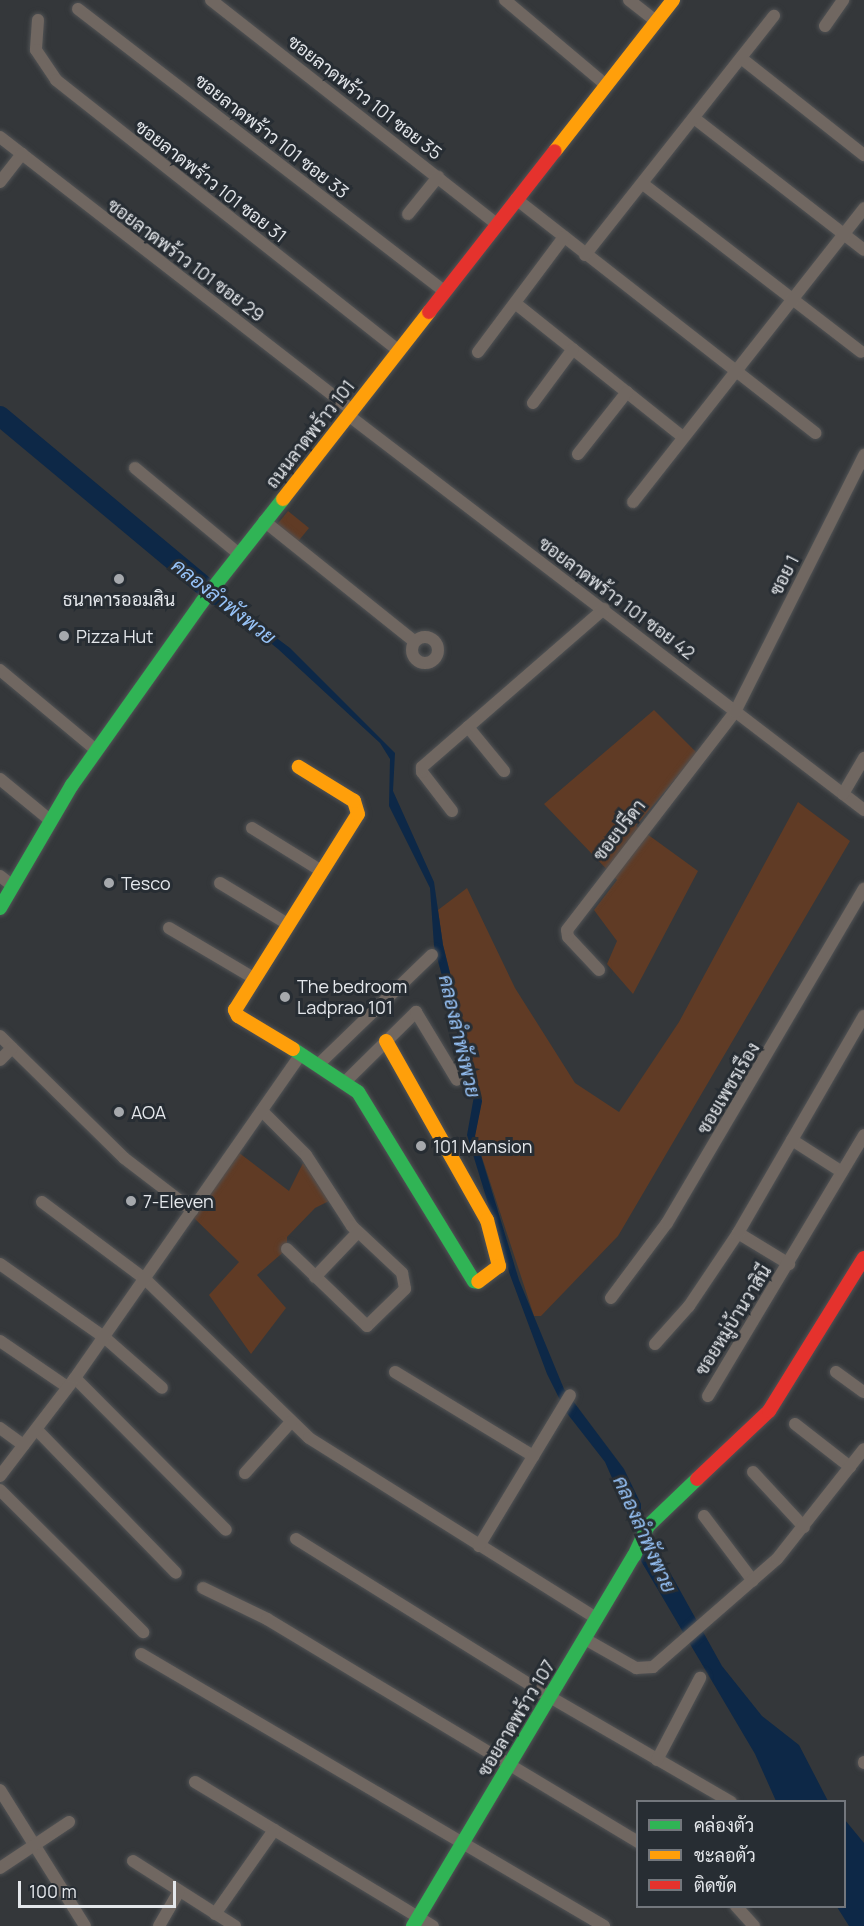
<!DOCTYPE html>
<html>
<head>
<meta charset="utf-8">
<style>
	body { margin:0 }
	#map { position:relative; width:864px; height:1926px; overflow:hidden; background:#34373a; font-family:Manrope,Sarabun,sans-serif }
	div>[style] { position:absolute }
	.green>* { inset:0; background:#603b25; transform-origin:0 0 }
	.water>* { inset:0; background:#0d2847 }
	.canal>* { height:10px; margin:-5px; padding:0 5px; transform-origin:5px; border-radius:5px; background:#0d2847 }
	.river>* { height:20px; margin:-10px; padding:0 10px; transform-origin:10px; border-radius:10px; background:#0d2847 }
	.roads { filter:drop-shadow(0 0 2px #515355) drop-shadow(0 0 2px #515355) }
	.street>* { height:12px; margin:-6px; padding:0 6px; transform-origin:6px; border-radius:6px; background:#706761 }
	.street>.ring { margin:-6px; padding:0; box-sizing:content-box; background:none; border:12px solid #706761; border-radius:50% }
	.fast>* { height:14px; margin:-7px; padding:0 7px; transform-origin:7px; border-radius:7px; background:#30b455 }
	.slow>* { height:14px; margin:-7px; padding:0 7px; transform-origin:7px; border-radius:7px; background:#ff9f0a }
	.jam>* { height:14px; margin:-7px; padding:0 7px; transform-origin:7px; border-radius:7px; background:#e5322d }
	.dots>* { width:16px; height:16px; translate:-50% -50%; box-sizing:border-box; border:3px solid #272d33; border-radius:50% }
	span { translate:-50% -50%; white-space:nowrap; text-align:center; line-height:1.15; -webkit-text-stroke:6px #272d33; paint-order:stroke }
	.street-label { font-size:18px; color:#e4e7eb }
	.poi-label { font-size:18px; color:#e4e7eb }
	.left { translate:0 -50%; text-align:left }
	.water-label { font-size:20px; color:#97c3f8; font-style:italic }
	.legend { position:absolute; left:636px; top:1800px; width:210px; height:108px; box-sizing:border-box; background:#272d33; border:2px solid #73777d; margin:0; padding:8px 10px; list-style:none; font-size:18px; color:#e4e7eb }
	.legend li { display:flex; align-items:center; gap:12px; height:30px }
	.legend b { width:30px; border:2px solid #73777d }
	.scale { position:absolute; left:18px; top:1881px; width:158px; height:27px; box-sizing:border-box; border:3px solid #e4e7eb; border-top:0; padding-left:8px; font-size:18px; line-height:21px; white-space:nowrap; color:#e4e7eb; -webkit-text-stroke:4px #272d33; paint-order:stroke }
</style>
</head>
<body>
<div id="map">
	<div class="green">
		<i style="left:288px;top:511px;width:27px;height:19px;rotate:39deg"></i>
		<i style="clip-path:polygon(654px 710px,697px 753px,636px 826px,698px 871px,633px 994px,607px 964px,617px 941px,594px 910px,617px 880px,544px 804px)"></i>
		<i style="clip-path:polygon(798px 802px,850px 841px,618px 1236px,541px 1316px,534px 1316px,475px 1136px,482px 1101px,443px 945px,438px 910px,467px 888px,515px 988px,575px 1083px,619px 1112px,679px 1022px)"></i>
		<i style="clip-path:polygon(238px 1152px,289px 1191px,303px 1163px,331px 1200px,315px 1208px,287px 1237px,287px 1249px,257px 1275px,286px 1308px,251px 1354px,209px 1295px,239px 1262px,192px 1216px)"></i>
	</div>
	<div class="water">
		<i style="clip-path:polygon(228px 602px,290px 648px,395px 753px,393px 791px,434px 882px,443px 945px,482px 1101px,475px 1136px,519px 1280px,564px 1389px,624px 1469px,641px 1504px,641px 1517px,652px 1540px,722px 1666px,762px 1716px,799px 1745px,828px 1801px,776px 1801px,755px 1754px,641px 1561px,637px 1535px,605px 1462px,566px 1412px,547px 1374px,510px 1275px,467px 1135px,474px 1096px,434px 946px,430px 888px,389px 806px,390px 759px,380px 743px,278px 649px,225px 606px)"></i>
		<i style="clip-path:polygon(845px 1820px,864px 1843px,864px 1926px,849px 1926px,837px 1907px,844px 1906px)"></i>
	</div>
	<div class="canal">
		<i style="left:215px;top:595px;width:27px;rotate:36deg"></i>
	</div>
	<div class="river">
		<i style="left:0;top:416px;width:280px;rotate:39.8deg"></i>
	</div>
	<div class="roads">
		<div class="street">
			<i style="left:211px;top:0;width:363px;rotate:38.1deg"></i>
			<i style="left:505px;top:0;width:132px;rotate:40.1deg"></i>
			<i style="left:629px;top:0;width:34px;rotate:38deg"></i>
			<i style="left:78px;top:9px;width:462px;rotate:37.6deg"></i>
			<i style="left:38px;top:20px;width:30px;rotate:94deg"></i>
			<i style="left:36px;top:50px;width:36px;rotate:56deg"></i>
			<i style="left:56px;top:80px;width:436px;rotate:38.3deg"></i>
			<i style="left:825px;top:26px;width:32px;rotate:-55deg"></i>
			<i style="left:741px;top:58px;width:157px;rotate:38.3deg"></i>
			<i style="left:694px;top:118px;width:215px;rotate:37.8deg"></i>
			<i style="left:0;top:137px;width:445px;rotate:37.8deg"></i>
			<i style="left:0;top:182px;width:36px;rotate:-52deg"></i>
			<i style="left:643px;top:184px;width:275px;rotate:37.6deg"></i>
			<i style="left:516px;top:199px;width:380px;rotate:38deg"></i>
			<i style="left:408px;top:214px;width:48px;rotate:-51deg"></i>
			<i style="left:585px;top:255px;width:305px;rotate:-51.7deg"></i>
			<i style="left:515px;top:303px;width:215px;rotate:38.6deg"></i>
			<i style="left:478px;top:352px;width:144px;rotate:-53.2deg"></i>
			<i style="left:533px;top:403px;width:67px;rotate:-53.5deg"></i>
			<i style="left:348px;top:415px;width:650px;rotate:37.43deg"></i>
			<i style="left:578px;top:454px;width:79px;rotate:-51.7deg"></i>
			<i style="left:135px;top:468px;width:135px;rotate:39.6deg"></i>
			<i style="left:633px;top:502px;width:374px;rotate:-51.8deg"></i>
			<i style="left:264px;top:521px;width:192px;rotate:38.7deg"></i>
			<i class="ring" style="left:412px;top:637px;width:14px;height:14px"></i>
			<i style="left:0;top:670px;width:125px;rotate:39.8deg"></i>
			<i style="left:468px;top:727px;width:57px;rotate:50.7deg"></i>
			<i style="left:0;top:779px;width:66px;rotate:39.5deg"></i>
			<i style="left:843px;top:794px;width:42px;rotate:-59.7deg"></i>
			<i style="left:452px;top:811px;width:49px;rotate:-127.6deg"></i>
			<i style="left:422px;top:772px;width:5px;rotate:-90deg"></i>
			<i style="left:422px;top:767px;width:241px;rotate:-41deg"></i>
			<i style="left:252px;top:828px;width:80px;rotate:31.7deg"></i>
			<i style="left:0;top:876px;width:16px;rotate:38deg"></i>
			<i style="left:220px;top:883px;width:77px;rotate:31.2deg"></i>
			<i style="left:169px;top:928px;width:96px;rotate:30.6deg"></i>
			<i style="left:599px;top:970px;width:45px;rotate:-133.2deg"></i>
			<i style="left:568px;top:937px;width:7px;rotate:-98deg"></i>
			<i style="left:567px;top:930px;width:275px;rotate:-52.4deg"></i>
			<i style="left:735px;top:712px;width:288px;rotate:-63.3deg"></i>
			<i style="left:0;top:1036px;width:174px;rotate:44.5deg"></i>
			<i style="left:124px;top:1158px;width:86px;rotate:37.4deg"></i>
			<i style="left:0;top:1060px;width:17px;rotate:-45deg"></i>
			<i style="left:319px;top:1064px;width:157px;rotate:-44deg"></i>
			<i style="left:345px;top:1082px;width:100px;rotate:-44.6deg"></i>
			<i style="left:416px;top:1012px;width:79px;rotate:58.9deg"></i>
			<i style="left:262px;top:1111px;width:62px;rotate:45deg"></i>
			<i style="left:306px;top:1155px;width:85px;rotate:57.1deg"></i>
			<i style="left:352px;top:1226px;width:69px;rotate:43.2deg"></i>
			<i style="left:402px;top:1273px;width:16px;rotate:79deg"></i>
			<i style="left:405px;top:1289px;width:53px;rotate:135.8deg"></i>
			<i style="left:367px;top:1326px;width:111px;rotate:-136.1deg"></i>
			<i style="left:792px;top:1140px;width:59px;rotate:32.6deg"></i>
			<i style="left:42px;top:1202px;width:129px;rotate:36.8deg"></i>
			<i style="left:145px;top:1279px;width:228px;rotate:44.1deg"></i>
			<i style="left:309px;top:1438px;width:340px;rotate:32.1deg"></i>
			<i style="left:738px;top:1233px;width:60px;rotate:31.3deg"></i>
			<i style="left:0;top:1264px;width:127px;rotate:35.1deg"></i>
			<i style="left:104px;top:1337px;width:77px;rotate:41.3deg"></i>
			<i style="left:315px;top:1277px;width:62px;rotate:-46.3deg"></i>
			<i style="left:611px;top:1298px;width:94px;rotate:-53.3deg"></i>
			<i style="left:667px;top:1223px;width:388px;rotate:-59.5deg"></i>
			<i style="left:0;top:1341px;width:80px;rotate:34.3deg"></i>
			<i style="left:655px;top:1344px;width:51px;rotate:-48.2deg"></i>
			<i style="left:689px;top:1306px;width:88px;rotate:-56.1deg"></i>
			<i style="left:738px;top:1233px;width:251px;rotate:-59.9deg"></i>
			<i style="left:395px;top:1372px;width:162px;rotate:31.3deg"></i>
			<i style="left:836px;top:1372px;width:34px;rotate:36deg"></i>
			<i style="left:75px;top:1378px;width:214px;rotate:45.2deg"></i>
			<i style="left:708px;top:1396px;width:304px;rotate:-59.1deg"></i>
			<i style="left:795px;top:1424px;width:70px;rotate:38deg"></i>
			<i style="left:0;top:1428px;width:29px;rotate:36deg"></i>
			<i style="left:37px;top:1430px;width:199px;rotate:45.8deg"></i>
			<i style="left:753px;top:1472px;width:75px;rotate:47.2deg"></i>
			<i style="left:245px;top:1473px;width:69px;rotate:-48deg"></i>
			<i style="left:0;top:1476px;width:123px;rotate:-52.6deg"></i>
			<i style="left:75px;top:1378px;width:395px;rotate:-55.1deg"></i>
			<i style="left:0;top:1490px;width:202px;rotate:44.8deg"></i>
			<i style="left:704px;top:1516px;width:81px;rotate:53deg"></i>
			<i style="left:296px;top:1539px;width:299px;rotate:31.9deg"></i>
			<i style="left:550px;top:1697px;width:209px;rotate:30.1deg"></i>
			<i style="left:479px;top:1546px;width:176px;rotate:-58.9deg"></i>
			<i style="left:203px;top:1588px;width:71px;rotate:25.8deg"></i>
			<i style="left:267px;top:1619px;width:433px;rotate:31deg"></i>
			<i style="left:585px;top:1639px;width:59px;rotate:29.6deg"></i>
			<i style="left:636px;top:1668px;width:17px;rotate:-3deg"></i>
			<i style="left:653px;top:1667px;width:164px;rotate:-41.1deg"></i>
			<i style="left:777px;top:1559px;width:140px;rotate:-51.7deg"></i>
			<i style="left:141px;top:1654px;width:537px;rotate:30.43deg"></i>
			<i style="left:657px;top:1760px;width:93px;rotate:-62.3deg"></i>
			<i style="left:864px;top:1762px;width:1px;rotate:90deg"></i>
			<i style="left:195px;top:1782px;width:278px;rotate:31.2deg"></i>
			<i style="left:0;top:1790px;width:160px;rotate:58deg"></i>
			<i style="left:133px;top:1861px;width:121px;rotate:32.5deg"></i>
			<i style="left:0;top:1868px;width:83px;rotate:-33.7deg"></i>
			<i style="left:736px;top:1906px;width:27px;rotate:48deg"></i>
			<i style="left:215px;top:1914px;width:103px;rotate:-54.9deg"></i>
			<i style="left:159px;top:1926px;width:39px;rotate:-60deg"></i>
		</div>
		<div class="fast">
			<i style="left:0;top:908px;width:143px;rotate:-59.7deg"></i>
			<i style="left:72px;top:785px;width:224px;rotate:-54.6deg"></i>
			<i style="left:202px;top:602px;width:131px;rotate:-51.8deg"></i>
			<i style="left:293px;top:1049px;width:78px;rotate:33.5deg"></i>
			<i style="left:358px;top:1092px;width:222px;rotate:58.5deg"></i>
			<i style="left:474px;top:1281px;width:4px;rotate:14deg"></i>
			<i style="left:413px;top:1926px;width:431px;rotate:-59.2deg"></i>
			<i style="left:634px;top:1556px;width:33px;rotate:-65deg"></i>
			<i style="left:648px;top:1526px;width:68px;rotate:-43.8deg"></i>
		</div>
		<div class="slow">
			<i style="left:555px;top:151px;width:192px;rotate:-52deg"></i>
			<i style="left:283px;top:499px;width:237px;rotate:-52deg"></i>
			<i style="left:386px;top:1041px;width:206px;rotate:60.6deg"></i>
			<i style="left:487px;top:1220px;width:48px;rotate:75.4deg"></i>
			<i style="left:499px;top:1266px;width:26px;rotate:143deg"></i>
			<i style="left:293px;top:1049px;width:64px;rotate:-149deg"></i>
			<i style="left:238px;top:1016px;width:7px;rotate:-117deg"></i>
			<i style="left:235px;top:1010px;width:231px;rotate:-57.9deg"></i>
			<i style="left:358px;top:814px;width:14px;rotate:-107deg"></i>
			<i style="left:354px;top:801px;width:65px;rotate:-148.3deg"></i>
		</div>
		<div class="jam">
			<i style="left:429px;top:312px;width:204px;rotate:-52deg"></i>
			<i style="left:697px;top:1479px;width:99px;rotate:-43.4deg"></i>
			<i style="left:769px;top:1411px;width:180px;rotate:-58.2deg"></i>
		</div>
	</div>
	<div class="dots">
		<i style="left:119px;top:579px;background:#a6a9ad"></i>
		<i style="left:64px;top:636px;background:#a6a9ad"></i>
		<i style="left:109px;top:883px;background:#a6a9ad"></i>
		<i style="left:285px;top:997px;background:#a6a9ad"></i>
		<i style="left:119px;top:1112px;background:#a6a9ad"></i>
		<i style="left:421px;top:1146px;background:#a6a9ad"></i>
		<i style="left:131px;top:1201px;background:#a6a9ad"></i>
	</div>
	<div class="street-label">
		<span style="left:365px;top:97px;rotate:38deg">ซอยลาดพร้าว 101 ซอย 35</span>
		<span style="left:272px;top:136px;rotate:38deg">ซอยลาดพร้าว 101 ซอย 33</span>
		<span style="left:211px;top:181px;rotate:38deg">ซอยลาดพร้าว 101 ซอย 31</span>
		<span style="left:186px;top:260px;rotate:37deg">ซอยลาดพร้าว 101 ซอย 29</span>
		<span style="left:310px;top:434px;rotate:-52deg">ถนนลาดพร้าว 101</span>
		<span style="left:784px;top:575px;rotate:-63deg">ซอย 1</span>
		<span style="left:617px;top:598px;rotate:37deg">ซอยลาดพร้าว 101 ซอย 42</span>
		<span style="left:619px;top:830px;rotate:-52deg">ซอยปรีดา</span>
		<span style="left:728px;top:1088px;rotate:-59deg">ซอยเพชรเรือง</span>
		<span style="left:733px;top:1320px;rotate:-58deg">ซอยหมู่บ้านวาสินี</span>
		<span style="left:516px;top:1718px;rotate:-59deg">ซอยลาดพร้าว 107</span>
	</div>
	<div class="poi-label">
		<span style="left:119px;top:599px">ธนาคารออมสิน</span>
		<span class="left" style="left:76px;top:636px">Pizza Hut</span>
		<span class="left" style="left:121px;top:883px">Tesco</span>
		<span class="left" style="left:297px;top:997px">The bedroom<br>Ladprao 101</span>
		<span class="left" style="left:131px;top:1112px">AOA</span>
		<span class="left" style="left:433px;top:1146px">101 Mansion</span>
		<span class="left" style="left:143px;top:1201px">7-Eleven</span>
	</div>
	<div class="water-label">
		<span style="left:224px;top:601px;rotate:38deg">คลองลำพังพวย</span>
		<span style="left:460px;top:1036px;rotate:77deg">คลองลำพังพวย</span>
		<span style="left:645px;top:1534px;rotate:66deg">คลองลำพังพวย</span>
	</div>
	<ul class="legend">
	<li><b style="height:8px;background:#30b455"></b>คล่องตัว</li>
	<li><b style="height:8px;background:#ff9f0a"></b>ชะลอตัว</li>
	<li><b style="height:8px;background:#e5322d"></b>ติดขัด</li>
	</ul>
	<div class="scale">100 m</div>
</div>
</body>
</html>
